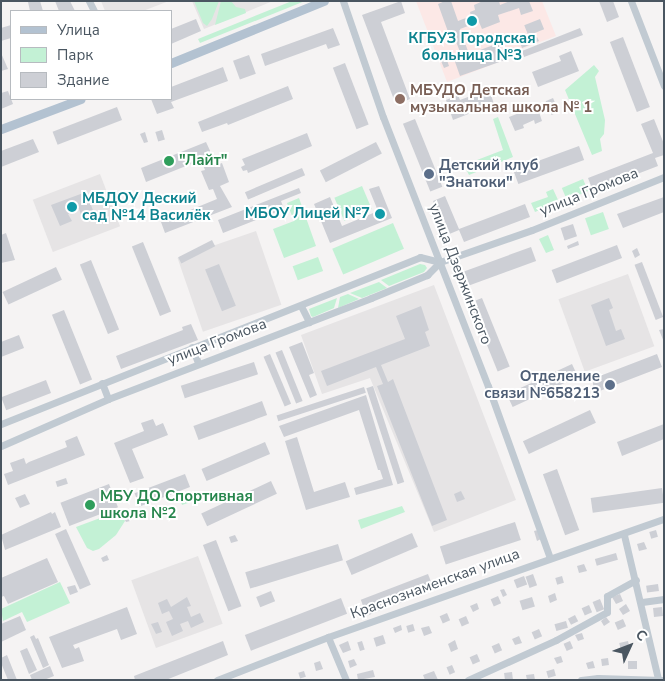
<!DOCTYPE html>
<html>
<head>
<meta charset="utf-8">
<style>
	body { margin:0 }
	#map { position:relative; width:665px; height:681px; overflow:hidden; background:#f5f3f3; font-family:"Nunito Sans",sans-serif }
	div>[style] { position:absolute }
	.education>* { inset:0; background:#e6e4e5; transform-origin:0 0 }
	.medical>* { inset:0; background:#fce8e6 }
	.green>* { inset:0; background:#c3f1d5; transform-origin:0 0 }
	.building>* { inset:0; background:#cdcfd5; transform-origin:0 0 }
	.minor>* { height:7px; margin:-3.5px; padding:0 3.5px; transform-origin:3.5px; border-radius:3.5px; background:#c1cad2 }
	.major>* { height:9px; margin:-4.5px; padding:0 4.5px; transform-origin:4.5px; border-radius:4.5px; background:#b3c2d1 }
	.dots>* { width:14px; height:14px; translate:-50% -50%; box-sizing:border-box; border:2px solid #fff; border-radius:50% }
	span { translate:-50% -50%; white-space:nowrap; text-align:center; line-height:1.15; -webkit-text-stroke:4px #fff; paint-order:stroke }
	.culture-label { font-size:15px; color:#0d838f; font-weight:700 }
	.left { translate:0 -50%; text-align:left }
	.right { translate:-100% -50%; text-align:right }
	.education-label { font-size:15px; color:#785e54; font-weight:700 }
	.leisure-label { font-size:15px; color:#27864d; font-weight:700 }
	.service-label { font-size:15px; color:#4e5e75; font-weight:700 }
	.street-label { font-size:15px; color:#4a5661 }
	.frame { position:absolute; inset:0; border:2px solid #4a5661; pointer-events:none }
	.legend { position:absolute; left:10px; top:10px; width:162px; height:90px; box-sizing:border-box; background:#fff; border:1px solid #b7bbc0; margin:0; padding:6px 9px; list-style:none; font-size:15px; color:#4a5661 }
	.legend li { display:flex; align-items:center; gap:10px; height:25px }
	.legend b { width:25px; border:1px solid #b7bbc0 }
	.north { position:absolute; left:605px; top:621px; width:50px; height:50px; -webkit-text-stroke:4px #fff; paint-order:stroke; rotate:47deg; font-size:14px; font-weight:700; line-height:20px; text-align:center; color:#4a5661 }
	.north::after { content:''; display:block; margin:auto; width:18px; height:22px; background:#4a5661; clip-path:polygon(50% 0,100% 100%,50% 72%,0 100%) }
</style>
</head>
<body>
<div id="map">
	<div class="education">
		<i style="clip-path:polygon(101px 1px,169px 1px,143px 11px,105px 11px)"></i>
		<i style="clip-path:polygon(192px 1px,273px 1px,204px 29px)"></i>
		<i style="left:100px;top:174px;width:56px;height:72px;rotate:69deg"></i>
		<i style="left:256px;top:231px;width:78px;height:83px;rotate:71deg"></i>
		<i style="left:628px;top:274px;width:77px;height:74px;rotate:70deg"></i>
		<i style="clip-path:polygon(434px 285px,516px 500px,434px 532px,370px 378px,322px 394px,301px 335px)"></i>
		<i style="left:198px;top:556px;width:72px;height:71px;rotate:70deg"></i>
	</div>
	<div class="medical">
		<i style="clip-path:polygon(416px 1px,542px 1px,556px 36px,519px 50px,520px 54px,447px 82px)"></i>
	</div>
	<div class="green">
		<i style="clip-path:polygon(194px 1px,219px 1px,212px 19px,207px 26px,203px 23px)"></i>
		<i style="clip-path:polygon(221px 1px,231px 1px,236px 7px,245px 9px,246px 13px,215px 25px)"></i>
		<i style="clip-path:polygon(292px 1px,305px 1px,200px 43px,198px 39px)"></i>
		<i style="clip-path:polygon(594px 65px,599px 71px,595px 77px,605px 120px,604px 134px,600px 139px,602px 151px,592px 155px,565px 90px)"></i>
		<i style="clip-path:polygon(498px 117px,513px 157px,469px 175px,464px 165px,503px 150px,493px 119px)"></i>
		<i style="left:583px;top:179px;width:13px;height:23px;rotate:67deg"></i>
		<i style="left:362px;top:186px;width:25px;height:30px;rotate:67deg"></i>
		<i style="clip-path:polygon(553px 189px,559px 202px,535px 212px,531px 203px,548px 197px,546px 192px)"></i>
		<i style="clip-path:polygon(299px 198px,316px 246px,284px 258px,273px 229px,294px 221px,287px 203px)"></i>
		<i style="left:603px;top:212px;width:18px;height:19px;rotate:71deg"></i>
		<i style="left:393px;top:223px;width:28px;height:66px;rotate:67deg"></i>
		<i style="clip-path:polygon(548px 235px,554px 250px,546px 253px,539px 239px)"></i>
		<i style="left:318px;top:257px;width:15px;height:27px;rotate:70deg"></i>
		<i style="clip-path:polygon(420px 264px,425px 265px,427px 268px,424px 272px,389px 286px,381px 280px)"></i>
		<i style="clip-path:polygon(379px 282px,387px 288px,362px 298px,350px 293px)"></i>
		<i style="clip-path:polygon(348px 294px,359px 299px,338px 308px,340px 297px)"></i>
		<i style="clip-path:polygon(337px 298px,334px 308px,313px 317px,311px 316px,309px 309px)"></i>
		<i style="clip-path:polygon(191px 492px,194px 498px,191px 502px,182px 505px,179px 496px)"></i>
		<i style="clip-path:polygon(402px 506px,405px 512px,361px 529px,358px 520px)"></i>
		<i style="clip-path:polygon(119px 511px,125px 521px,116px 535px,99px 549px,93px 551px,87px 548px,76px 527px)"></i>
		<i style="clip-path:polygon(60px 582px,70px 603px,27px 622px,22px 612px,3px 621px,1px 609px)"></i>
	</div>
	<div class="building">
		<i style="clip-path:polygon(40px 1px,43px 11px,30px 11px,28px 2px)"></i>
		<i style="clip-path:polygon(55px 1px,70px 1px,75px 11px,59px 11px)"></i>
		<i style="clip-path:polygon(401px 1px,405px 13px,381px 22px,410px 99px,396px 105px,362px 15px)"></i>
		<i style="clip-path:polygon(445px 1px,451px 1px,458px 21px,471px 16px,470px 12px,475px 10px,474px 5px,483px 1px,499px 1px,500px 5px,510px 1px,529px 1px,533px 11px,521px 15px,519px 8px,498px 15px,500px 22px,482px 29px,479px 22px,460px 29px,469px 54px,499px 43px,505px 60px,460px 76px,454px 59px,462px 57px,455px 39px,451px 40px,438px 4px)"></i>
		<i style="clip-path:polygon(599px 1px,613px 1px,619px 17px,607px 22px)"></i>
		<i style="clip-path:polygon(196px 19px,201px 31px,171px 44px,171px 29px)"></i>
		<i style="left:540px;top:19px;width:11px;height:17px;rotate:68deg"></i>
		<i style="clip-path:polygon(11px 25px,11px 38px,1px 41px,1px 28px)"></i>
		<i style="clip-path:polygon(333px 28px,340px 45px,328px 49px,326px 44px,265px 66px,261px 54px)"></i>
		<i style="clip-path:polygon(580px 28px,583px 35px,524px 57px,522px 51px)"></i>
		<i style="clip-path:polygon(526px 37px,527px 40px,537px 37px,539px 41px,522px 48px,519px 40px)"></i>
		<i style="left:623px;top:37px;width:75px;height:14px;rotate:69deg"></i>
		<i style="clip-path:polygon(571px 51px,579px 71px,538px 87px,532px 72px,561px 61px,559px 56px)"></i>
		<i style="clip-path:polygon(1px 53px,8px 69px,1px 71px)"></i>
		<i style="clip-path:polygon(445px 54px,449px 66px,444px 68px,439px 56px)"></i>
		<i style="left:249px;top:55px;width:20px;height:17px;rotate:70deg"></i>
		<i style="left:345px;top:63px;width:66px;height:13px;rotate:69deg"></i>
		<i style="clip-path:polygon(223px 67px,228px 81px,171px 102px,174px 108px,157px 114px,151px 99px,171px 99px,171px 87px)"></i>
		<i style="clip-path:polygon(288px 86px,293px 99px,228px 125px,227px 123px,202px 132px,198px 122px)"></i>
		<i style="clip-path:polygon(489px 89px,494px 104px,453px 120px,446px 100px,458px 95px,460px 100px)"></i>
		<i style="clip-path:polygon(8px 91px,13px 104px,1px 109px,1px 93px)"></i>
		<i style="left:553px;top:98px;width:15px;height:8px;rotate:67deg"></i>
		<i style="clip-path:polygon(537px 106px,542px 121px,535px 124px,534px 120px,523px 125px,524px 128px,515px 131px,509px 117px)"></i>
		<i style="left:117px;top:107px;width:14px;height:69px;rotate:69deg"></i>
		<i style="left:415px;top:119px;width:73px;height:13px;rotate:68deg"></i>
		<i style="clip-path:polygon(654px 119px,664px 144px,664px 155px,655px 158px,658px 166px,593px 191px,588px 178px,653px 153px,641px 124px)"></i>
		<i style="left:162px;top:130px;width:10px;height:7px;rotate:73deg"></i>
		<i style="clip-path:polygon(145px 132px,148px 142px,144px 143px,140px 134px)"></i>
		<i style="clip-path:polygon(307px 133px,312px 146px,248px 173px,247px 170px,243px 171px,241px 167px,245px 165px,242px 159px)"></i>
		<i style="clip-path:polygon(33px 139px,39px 152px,1px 167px,1px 151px)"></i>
		<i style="clip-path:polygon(206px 142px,212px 155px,207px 157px,211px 167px,222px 163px,229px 182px,220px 186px,232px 207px,165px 233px,161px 222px,217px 199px,213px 189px,209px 190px,201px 171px,205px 170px,201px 160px,146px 182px,141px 168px)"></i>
		<i style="left:376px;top:142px;width:13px;height:63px;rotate:63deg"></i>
		<i style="left:579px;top:146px;width:15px;height:70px;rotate:70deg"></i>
		<i style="left:302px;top:168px;width:8px;height:62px;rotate:67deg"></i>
		<i style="clip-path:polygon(379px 186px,392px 218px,330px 243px,314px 204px,330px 197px,342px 226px,378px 211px,369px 189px)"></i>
		<i style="clip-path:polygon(299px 188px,301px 193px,281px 201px,284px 209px,223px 233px,218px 220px)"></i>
		<i style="clip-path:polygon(86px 192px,94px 213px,82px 217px,79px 209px,68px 214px,72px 221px,60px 226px,51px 205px)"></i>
		<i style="clip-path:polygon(445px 196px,459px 229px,525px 204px,530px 217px,464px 242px,459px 230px,447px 235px,433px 201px)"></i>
		<i style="clip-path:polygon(664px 197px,664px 212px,623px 228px,617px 214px)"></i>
		<i style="left:573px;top:224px;width:13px;height:13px;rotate:72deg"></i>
		<i style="clip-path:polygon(6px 233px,15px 260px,1px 263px,1px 235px)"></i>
		<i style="left:212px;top:240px;width:7px;height:38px;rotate:63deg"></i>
		<i style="clip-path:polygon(578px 241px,579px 245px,568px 249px,567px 246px)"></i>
		<i style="left:143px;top:242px;width:75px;height:12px;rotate:68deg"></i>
		<i style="left:617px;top:245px;width:14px;height:70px;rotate:69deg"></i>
		<i style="left:531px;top:247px;width:15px;height:75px;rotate:70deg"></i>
		<i style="clip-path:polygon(637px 248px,640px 255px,635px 258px,632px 251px)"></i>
		<i style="left:91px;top:260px;width:75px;height:12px;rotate:68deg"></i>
		<i style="left:642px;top:262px;width:59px;height:8px;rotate:69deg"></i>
		<i style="left:219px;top:264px;width:45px;height:15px;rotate:68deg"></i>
		<i style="left:56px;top:267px;width:14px;height:59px;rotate:65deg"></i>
		<i style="left:482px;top:298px;width:74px;height:13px;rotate:68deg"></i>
		<i style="clip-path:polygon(609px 298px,613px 308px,609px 310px,616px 331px,621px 329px,625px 339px,606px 346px,591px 305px)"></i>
		<i style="clip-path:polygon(421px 306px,429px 330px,425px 332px,430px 346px,381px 365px,388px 382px,393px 379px,447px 520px,432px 526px,377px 386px,383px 384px,376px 367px,327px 386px,321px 371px,405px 339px,396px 316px)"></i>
		<i style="left:64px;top:310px;width:75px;height:13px;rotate:68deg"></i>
		<i style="clip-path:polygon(191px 324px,198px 340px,121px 369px,116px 356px,183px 330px,182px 327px)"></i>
		<i style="clip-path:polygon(664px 329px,664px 342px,659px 330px)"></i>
		<i style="clip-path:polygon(19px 335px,24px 348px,1px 357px,1px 342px)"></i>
		<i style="clip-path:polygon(302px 342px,314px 373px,309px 375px,317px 395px,310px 398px,289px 347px)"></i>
		<i style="left:282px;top:350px;width:55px;height:7px;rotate:68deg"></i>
		<i style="left:270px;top:354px;width:54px;height:7px;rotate:67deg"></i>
		<i style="clip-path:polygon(657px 354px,662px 367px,597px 392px,596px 388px,594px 389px,592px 379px)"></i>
		<i style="left:254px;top:362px;width:13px;height:77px;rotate:72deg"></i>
		<i style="left:572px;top:364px;width:14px;height:72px;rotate:65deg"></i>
		<i style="left:46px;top:380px;width:14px;height:48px;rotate:69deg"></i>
		<i style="left:373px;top:386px;width:101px;height:7px;rotate:72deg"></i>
		<i style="left:364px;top:387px;width:6px;height:92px;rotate:72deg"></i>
		<i style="clip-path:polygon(366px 395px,393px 485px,356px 495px,354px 488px,383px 479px,380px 470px,378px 470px,359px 410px,284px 437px,279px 426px)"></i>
		<i style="left:262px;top:401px;width:15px;height:73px;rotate:70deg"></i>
		<i style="left:590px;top:410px;width:14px;height:74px;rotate:65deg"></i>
		<i style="clip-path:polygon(153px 419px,156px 426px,163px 423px,168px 435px,132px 449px,144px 478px,130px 483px,114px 443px,144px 431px,141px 423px)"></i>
		<i style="clip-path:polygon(664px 424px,664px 439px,622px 456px,617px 442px)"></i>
		<i style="clip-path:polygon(77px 436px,85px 455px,8px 485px,4px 474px,13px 471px,10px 463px,24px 458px,26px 464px,29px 462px,67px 447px,65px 441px)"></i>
		<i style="clip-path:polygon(297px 437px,314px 492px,345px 482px,350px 497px,306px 510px,285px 441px)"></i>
		<i style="left:265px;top:442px;width:13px;height:69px;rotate:67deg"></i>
		<i style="left:557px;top:469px;width:65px;height:15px;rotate:70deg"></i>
		<i style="left:185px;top:474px;width:14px;height:54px;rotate:69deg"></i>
		<i style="left:66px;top:478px;width:6px;height:11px;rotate:72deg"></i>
		<i style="left:271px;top:481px;width:14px;height:77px;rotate:65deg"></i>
		<i style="left:109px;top:484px;width:25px;height:52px;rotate:69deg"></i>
		<i style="left:662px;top:488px;width:15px;height:72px;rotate:82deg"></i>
		<i style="clip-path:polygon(461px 491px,465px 499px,457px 502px,454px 494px)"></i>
		<i style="clip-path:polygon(25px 494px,30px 504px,20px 508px,15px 498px)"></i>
		<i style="clip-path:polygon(51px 512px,52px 514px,55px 512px,61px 527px,5px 550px,1px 535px)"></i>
		<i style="clip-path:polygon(127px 514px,130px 521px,126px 522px,123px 516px)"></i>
		<i style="left:515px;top:522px;width:19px;height:79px;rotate:72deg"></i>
		<i style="left:66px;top:529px;width:61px;height:12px;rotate:66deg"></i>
		<i style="clip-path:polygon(538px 530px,541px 539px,537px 541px,534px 531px)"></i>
		<i style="left:656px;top:530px;width:7px;height:7px;rotate:74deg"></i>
		<i style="left:412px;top:533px;width:15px;height:72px;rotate:67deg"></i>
		<i style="clip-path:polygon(235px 535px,238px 541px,231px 543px,229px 537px)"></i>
		<i style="left:216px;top:540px;width:71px;height:14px;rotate:69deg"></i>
		<i style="clip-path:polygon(644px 542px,647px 549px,639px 551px,637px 544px)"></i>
		<i style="left:338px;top:544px;width:17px;height:97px;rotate:73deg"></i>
		<i style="left:616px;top:553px;width:7px;height:22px;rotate:74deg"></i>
		<i style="clip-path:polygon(107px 555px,109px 560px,103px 562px,101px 558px)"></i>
		<i style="clip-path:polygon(47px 558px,58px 582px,8px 604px,4px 596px,1px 597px,1px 578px)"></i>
		<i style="clip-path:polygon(584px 564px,587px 571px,579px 573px,577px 566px)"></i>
		<i style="left:428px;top:574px;width:17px;height:72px;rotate:69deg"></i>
		<i style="left:533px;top:574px;width:12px;height:8px;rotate:70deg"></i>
		<i style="left:524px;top:576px;width:9px;height:11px;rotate:69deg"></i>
		<i style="left:562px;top:576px;width:7px;height:7px;rotate:74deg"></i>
		<i style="left:658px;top:584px;width:7px;height:12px;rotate:82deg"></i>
		<i style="clip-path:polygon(75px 585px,78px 592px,70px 595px,67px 587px)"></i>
		<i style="clip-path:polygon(504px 589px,507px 595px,503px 597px,500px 590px)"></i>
		<i style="left:271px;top:591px;width:11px;height:16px;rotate:68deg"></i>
		<i style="clip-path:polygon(555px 593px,557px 600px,550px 603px,548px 596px)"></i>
		<i style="clip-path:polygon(620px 594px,623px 601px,616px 604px,612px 597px)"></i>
		<i style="left:498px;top:596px;width:8px;height:8px;rotate:67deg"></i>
		<i style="clip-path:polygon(187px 597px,191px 606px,187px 607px,191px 617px,200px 613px,204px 622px,191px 628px,188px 621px,180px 624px,183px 631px,172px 636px,166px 622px,173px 619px,169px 611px,162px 614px,158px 603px,167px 599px,171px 607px)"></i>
		<i style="left:532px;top:597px;width:10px;height:13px;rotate:73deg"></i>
		<i style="left:341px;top:598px;width:17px;height:103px;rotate:69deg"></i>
		<i style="left:600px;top:599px;width:11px;height:8px;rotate:68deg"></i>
		<i style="clip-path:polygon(477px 603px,479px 609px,473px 612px,470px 606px)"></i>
		<i style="clip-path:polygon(626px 604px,630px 611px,623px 615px,619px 609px)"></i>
		<i style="left:589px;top:605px;width:8px;height:8px;rotate:67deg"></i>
		<i style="clip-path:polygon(127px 607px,137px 634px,121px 640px,117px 629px,73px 645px,75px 649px,79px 647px,84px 661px,62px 668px,49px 637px)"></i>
		<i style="left:662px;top:607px;width:9px;height:9px;rotate:84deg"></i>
		<i style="left:447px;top:613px;width:8px;height:8px;rotate:67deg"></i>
		<i style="left:575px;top:615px;width:7px;height:8px;rotate:63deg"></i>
		<i style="clip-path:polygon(20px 616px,26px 630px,1px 642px,1px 624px)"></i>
		<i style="left:466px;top:616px;width:8px;height:8px;rotate:67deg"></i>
		<i style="clip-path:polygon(606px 617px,610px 622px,604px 626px,601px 621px)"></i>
		<i style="left:623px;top:619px;width:8px;height:9px;rotate:67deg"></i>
		<i style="left:566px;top:621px;width:7px;height:12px;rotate:74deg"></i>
		<i style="clip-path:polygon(158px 622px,162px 632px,156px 634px,151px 624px)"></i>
		<i style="left:413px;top:624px;width:7px;height:7px;rotate:74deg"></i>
		<i style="clip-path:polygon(401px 625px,402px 630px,395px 633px,393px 628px)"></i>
		<i style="clip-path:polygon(429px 626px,432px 633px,424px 636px,421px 628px)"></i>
		<i style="left:539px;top:629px;width:8px;height:8px;rotate:67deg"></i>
		<i style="clip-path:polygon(582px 633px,584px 639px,578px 641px,575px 635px)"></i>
		<i style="clip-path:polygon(34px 635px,36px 639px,38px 638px,49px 665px,43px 668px,30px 637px)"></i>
		<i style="left:383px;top:635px;width:9px;height:10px;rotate:72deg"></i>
		<i style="clip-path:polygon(519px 636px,522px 643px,515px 645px,512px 639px)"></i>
		<i style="clip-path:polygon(455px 640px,458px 649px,451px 652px,448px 644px)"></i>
		<i style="clip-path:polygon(223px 641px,228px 655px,166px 680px,135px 680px,134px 676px)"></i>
		<i style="clip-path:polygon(348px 641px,351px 650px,343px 653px,339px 645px)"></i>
		<i style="left:362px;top:641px;width:9px;height:5px;rotate:72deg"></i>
		<i style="left:570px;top:641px;width:8px;height:7px;rotate:67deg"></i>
		<i style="left:628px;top:641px;width:9px;height:9px;rotate:77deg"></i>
		<i style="left:499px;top:643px;width:8px;height:8px;rotate:67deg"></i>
		<i style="clip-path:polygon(27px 648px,37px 670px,29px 674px,20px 651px)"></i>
		<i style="left:477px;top:654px;width:8px;height:8px;rotate:67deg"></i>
		<i style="clip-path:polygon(7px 655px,17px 680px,8px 680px,1px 663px,1px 658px)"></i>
		<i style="clip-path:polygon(561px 656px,563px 662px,557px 664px,554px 658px)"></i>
		<i style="left:608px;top:658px;width:7px;height:7px;rotate:82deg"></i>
		<i style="clip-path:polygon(354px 659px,357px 665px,350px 668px,348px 661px)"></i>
		<i style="clip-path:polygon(320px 661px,323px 669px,316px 671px,314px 663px)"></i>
		<i style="clip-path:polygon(593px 661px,595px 668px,588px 669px,586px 663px)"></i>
		<i style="left:628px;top:661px;width:9px;height:8px"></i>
		<i style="left:452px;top:665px;width:8px;height:6px;rotate:67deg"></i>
		<i style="clip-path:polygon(50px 666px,54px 676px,44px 680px,32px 680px,30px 675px)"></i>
		<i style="left:554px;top:669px;width:7px;height:8px;rotate:74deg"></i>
		<i style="clip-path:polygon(373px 670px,375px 677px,358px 680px,357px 674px)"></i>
		<i style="left:304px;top:671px;width:6px;height:6px;rotate:72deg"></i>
		<i style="clip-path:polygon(434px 671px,438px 680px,425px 680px,423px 675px)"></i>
		<i style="left:512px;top:672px;width:8px;height:8px;rotate:83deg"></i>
		<i style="clip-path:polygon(534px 674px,535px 680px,527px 680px,526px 675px)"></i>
	</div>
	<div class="minor">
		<i style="left:89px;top:1px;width:11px;rotate:63deg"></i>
		<i style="left:343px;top:1px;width:123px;rotate:71deg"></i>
		<i style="left:383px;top:117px;width:289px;rotate:68.7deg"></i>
		<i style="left:488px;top:386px;width:183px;rotate:70.2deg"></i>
		<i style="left:631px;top:1px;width:91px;rotate:68.8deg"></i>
		<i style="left:301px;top:306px;width:18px;rotate:63deg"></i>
		<i style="left:192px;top:347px;width:17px;rotate:69deg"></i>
		<i style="left:102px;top:383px;width:17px;rotate:69deg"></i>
		<i style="left:1px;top:424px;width:451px;rotate:-21.7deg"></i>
		<i style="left:420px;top:257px;width:21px;rotate:14deg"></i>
		<i style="left:1px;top:446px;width:117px;rotate:-23.7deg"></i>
		<i style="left:108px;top:399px;width:282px;rotate:-21deg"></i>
		<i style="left:371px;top:298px;width:61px;rotate:-22.3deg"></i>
		<i style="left:427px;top:275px;width:18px;rotate:-45deg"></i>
		<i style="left:440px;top:262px;width:97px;rotate:-19.2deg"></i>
		<i style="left:532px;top:230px;width:142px;rotate:-21.9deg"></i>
		<i style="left:624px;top:535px;width:148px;rotate:76.7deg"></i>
		<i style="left:642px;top:602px;width:22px;rotate:-8deg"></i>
		<i style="left:328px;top:637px;width:47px;rotate:67.3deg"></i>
		<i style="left:217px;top:680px;width:119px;rotate:-21.2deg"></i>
		<i style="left:328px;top:637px;width:356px;rotate:-19.4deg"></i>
		<i style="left:468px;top:680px;width:97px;rotate:-24.4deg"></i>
		<i style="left:556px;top:640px;width:58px;rotate:-28.8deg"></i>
		<i style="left:607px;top:612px;width:16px;rotate:-90deg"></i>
		<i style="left:607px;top:596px;width:33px;rotate:-29deg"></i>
		<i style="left:581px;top:680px;width:17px;rotate:-7deg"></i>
		<i style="left:598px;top:678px;width:64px;rotate:1.8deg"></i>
	</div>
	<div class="major">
		<i style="left:171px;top:63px;width:165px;rotate:-22.1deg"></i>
		<i style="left:1px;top:129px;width:85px;rotate:-20.6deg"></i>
	</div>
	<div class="dots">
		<i style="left:472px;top:21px;background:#0f9aa8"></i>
		<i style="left:400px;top:99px;background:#8d6e63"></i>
		<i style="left:169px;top:161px;background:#2e9e5b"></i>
		<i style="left:429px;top:174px;background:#5c6f8a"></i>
		<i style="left:72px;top:207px;background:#0f9aa8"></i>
		<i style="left:380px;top:214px;background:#0f9aa8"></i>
		<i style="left:610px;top:385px;background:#5c6f8a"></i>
		<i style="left:90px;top:505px;background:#2e9e5b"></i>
	</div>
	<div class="culture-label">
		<span style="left:472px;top:47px">КГБУЗ Городская<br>больница №3</span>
		<span class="left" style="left:82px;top:207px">МБДОУ Деский<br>сад №14 Василёк</span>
		<span class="right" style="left:370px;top:214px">МБОУ Лицей №7</span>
	</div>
	<div class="education-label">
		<span class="left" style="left:410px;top:99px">МБУДО Детская<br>музыкальная школа № 1</span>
	</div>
	<div class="leisure-label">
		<span class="left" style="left:179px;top:161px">"Лайт"</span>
		<span class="left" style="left:100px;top:505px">МБУ ДО Спортивная<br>школа №2</span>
	</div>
	<div class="service-label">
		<span class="left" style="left:439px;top:174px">Детский клуб<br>"Знатоки"</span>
		<span class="right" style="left:600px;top:385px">Отделение<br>связи №658213</span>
	</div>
	<div class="street-label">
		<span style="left:589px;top:192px;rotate:-22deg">улица Громова</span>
		<span style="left:460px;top:274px;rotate:69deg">улица Дзержинского</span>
		<span style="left:217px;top:342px;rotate:-21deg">улица Громова</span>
		<span style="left:435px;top:584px;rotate:-20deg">Краснознаменская улица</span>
	</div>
	<div class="frame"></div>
	<ul class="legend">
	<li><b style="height:6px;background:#b3c2d1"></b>Улица</li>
	<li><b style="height:14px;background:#c3f1d5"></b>Парк</li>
	<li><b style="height:14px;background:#cdcfd5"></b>Здание</li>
	</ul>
	<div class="north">С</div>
</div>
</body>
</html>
